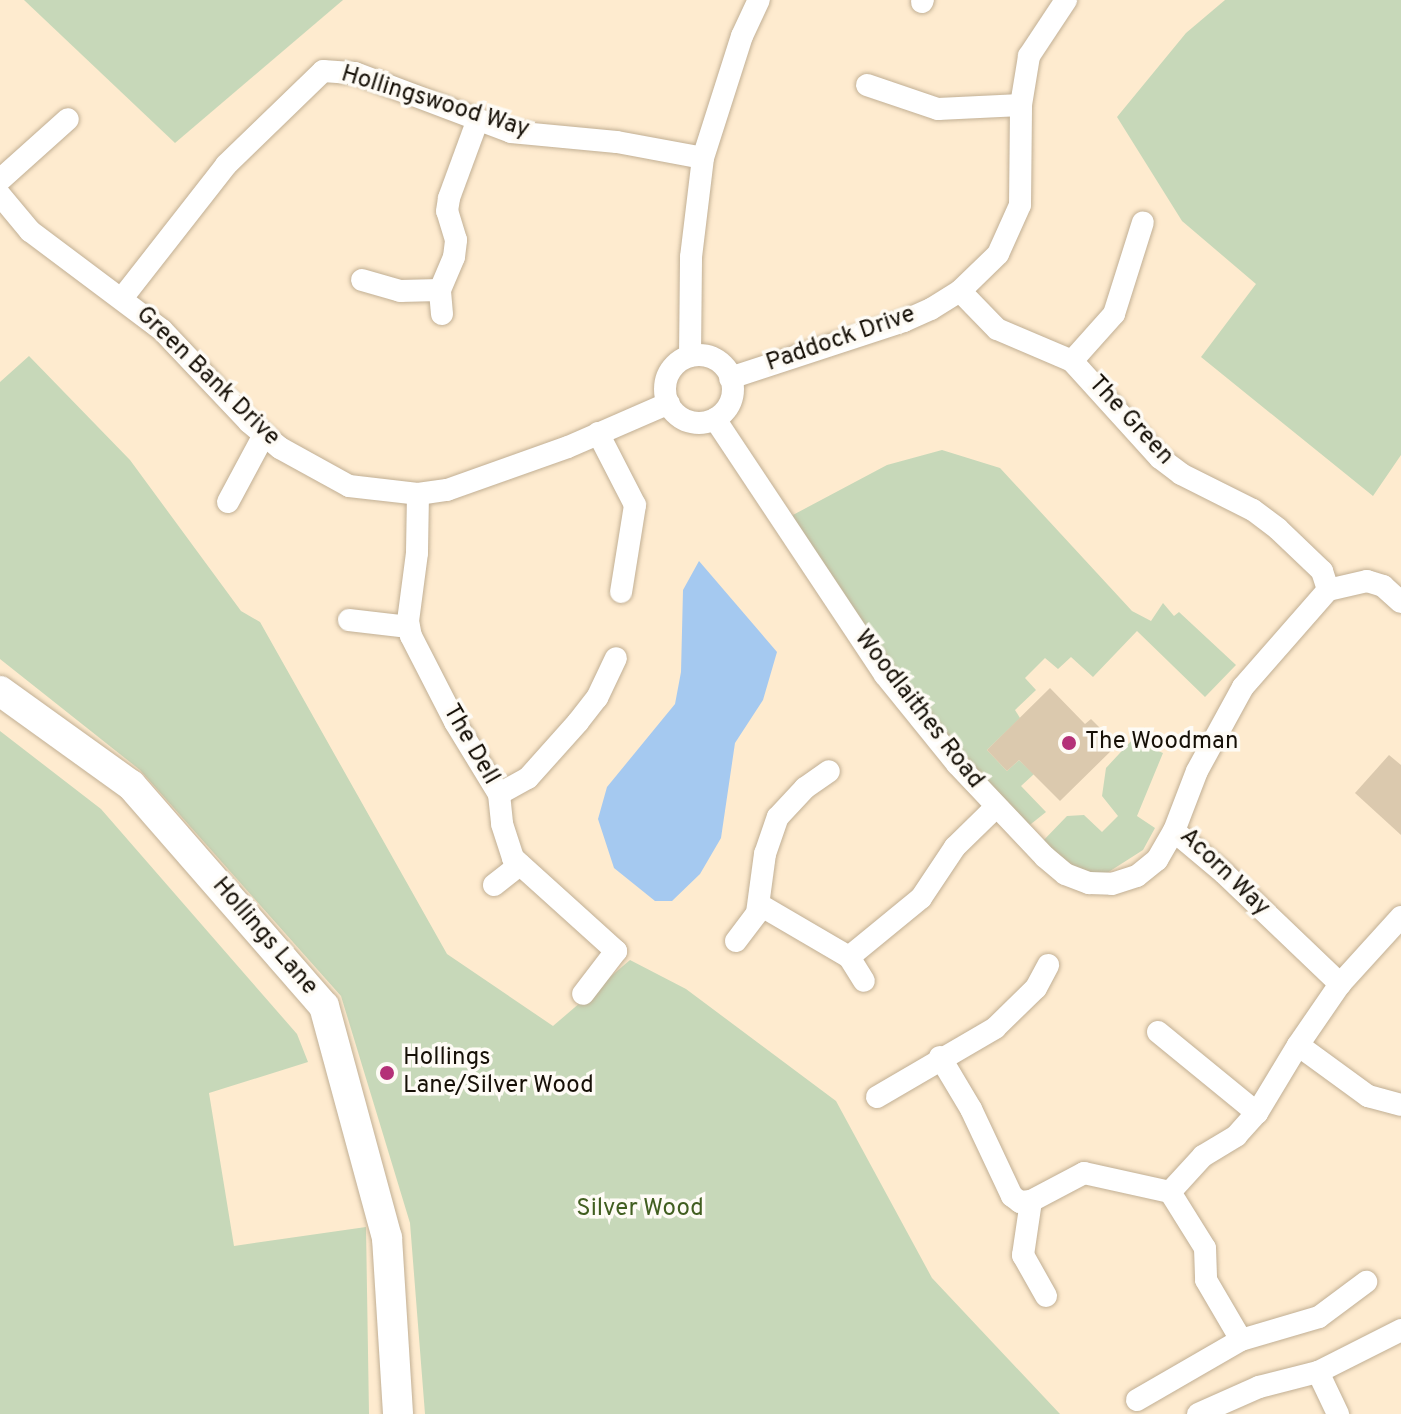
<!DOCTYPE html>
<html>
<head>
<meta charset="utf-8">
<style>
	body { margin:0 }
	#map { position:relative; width:1401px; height:1414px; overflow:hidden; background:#feebcf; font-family:Overpass,sans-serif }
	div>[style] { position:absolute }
	.green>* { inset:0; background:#c7d8b9 }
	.water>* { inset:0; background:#a5c9f0 }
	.building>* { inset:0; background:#dbc9ae }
	.roads { filter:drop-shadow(0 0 2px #c1af94) drop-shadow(0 0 2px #c1af94) }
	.street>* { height:22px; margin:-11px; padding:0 11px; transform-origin:11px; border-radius:11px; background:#fff }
	.street>.ring { margin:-11px; padding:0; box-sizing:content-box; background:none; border:22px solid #fff; border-radius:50% }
	.secondary>* { height:30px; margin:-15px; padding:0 15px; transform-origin:15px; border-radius:15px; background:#fff }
	.dots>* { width:22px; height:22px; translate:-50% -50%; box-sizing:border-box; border:4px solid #fefbf5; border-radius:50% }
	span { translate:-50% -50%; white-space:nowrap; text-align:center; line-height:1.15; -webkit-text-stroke:7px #fefbf5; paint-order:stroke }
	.street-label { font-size:24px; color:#161007 }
	.poi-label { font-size:24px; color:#161007 }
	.left { translate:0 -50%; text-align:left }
	.park-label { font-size:24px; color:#415e20 }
</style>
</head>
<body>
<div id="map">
	<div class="green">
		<i style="clip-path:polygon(24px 0,343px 0,175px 143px)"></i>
		<i style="clip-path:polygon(1225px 0,1401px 0,1401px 455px,1373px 496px,1201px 357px,1256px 284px,1182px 221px,1117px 117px,1186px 33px)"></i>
		<i style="clip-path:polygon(29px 356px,130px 460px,241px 611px,260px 622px,447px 954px,553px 1026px,630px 960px,686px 989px,836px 1101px,932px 1278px,1060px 1414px,425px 1414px,410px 1223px,341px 996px,140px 770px,0 659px,0 382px)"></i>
		<i style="clip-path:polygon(942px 450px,1000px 468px,1132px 611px,1151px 621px,1163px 603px,1174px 616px,1179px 612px,1236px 665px,1205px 697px,1137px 631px,1093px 677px,1071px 657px,1058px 669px,1045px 658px,1025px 678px,1036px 690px,1015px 710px,1020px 718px,987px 750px,1007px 771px,1019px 760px,1034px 774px,1021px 786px,1046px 812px,1021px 832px,957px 764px,791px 516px,887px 465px)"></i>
		<i style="clip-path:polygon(0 731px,101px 809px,297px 1034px,308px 1062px,209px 1093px,234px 1246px,366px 1227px,369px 1414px,0 1414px)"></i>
		<i style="clip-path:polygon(1132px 740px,1163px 753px,1137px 816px,1155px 828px,1143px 850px,1107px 873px,1065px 874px,1040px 844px,1067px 816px,1084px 815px,1102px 832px,1118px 816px,1102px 796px,1106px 768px)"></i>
	</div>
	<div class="water">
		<i style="clip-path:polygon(699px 561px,777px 652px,763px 700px,735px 743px,721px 838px,700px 874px,672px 901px,655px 901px,614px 868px,598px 819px,607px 787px,675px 704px,681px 672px,683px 590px)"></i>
	</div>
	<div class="building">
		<i style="clip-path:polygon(1050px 688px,1085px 724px,1091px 719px,1117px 745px,1060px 801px,1019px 760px,1007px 771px,987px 750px)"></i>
		<i style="clip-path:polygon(1389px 755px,1401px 765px,1401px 835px,1355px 793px)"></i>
	</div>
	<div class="roads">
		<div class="street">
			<i style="left:922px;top:2px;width:2px;rotate:-63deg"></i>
			<i style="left:867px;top:85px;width:75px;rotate:18.7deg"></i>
			<i style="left:938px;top:109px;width:83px;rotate:-2.8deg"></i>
			<i style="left:0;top:180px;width:91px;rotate:-41.9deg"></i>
			<i style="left:0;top:195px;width:47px;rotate:50.2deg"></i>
			<i style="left:30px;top:231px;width:165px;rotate:36.9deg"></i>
			<i style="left:162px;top:330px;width:127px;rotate:46.6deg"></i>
			<i style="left:249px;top:422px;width:40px;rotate:40deg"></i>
			<i style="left:280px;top:448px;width:79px;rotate:28.8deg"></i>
			<i style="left:349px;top:486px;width:69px;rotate:6.6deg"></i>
			<i style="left:418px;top:494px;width:29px;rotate:-8deg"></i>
			<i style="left:447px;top:490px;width:128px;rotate:-19.6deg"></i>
			<i style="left:568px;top:447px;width:110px;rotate:-23.5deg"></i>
			<i style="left:362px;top:280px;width:40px;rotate:16deg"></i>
			<i style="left:400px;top:291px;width:40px;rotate:-1.4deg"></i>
			<i style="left:960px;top:291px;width:53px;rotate:45.8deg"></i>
			<i style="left:997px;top:329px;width:82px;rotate:23.1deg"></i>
			<i style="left:1072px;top:361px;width:131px;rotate:47.8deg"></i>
			<i style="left:1160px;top:458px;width:26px;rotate:37deg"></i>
			<i style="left:1181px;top:474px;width:80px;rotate:26.6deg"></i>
			<i style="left:1253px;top:510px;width:31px;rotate:37deg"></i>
			<i style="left:1278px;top:529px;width:61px;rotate:43.7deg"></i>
			<i style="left:1322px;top:571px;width:20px;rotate:72deg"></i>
			<i style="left:123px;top:297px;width:167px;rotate:-52deg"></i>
			<i style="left:226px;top:165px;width:135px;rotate:-44.1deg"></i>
			<i style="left:323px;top:71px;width:32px;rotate:4deg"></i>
			<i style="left:355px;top:73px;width:167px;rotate:20.7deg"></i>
			<i style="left:511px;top:132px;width:106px;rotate:5.4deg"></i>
			<i style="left:617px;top:142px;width:87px;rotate:10.5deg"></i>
			<i style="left:442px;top:314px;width:24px;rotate:-95deg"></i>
			<i style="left:440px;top:290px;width:36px;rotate:-67deg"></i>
			<i style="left:454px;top:257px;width:17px;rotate:-83deg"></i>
			<i style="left:456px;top:240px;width:30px;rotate:-107deg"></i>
			<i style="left:447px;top:211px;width:13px;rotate:-81deg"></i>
			<i style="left:449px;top:198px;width:81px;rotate:-69.8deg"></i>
			<i class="ring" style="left:665px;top:355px;width:46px;height:46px"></i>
			<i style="left:690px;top:356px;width:99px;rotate:-89.4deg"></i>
			<i style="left:691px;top:257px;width:100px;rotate:-83.1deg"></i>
			<i style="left:703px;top:158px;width:128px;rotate:-72.3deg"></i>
			<i style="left:742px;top:36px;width:40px;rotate:-65deg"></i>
			<i style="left:1072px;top:361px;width:63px;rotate:-48.2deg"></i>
			<i style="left:1114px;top:314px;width:96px;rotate:-72.5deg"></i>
			<i style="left:730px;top:378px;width:183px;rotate:-18.1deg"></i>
			<i style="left:904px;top:321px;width:30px;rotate:-24deg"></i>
			<i style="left:931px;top:309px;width:34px;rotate:-32deg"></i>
			<i style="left:960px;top:291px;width:53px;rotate:-44.2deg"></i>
			<i style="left:998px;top:254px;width:54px;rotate:-65.8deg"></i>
			<i style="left:1020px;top:205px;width:100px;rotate:-89.4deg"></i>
			<i style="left:1021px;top:105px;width:50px;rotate:-80.7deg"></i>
			<i style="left:1029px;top:56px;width:67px;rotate:-56.5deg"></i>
			<i style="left:715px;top:419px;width:307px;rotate:56.4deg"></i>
			<i style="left:885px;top:675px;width:114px;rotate:51deg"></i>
			<i style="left:957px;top:764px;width:128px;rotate:46.6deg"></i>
			<i style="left:1045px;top:857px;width:26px;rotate:40deg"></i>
			<i style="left:1065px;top:874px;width:26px;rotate:21deg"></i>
			<i style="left:1089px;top:883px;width:23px;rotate:2deg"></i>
			<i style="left:1112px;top:884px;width:26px;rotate:-18deg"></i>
			<i style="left:1137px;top:876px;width:26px;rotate:-39deg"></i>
			<i style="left:1157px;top:860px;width:34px;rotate:-60deg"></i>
			<i style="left:598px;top:433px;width:81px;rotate:62.8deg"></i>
			<i style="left:635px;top:505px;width:88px;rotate:99.1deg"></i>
			<i style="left:418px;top:494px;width:59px;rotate:91deg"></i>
			<i style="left:417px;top:553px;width:69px;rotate:97.5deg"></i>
			<i style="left:408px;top:621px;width:15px;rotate:79deg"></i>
			<i style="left:411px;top:636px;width:97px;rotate:62.9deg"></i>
			<i style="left:455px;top:722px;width:84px;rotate:58.6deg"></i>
			<i style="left:499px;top:794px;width:30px;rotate:84deg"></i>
			<i style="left:502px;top:824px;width:36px;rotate:72deg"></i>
			<i style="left:513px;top:858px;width:139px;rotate:42.1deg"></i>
			<i style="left:616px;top:951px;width:54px;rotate:127.5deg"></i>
			<i style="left:228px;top:502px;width:76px;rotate:-61.8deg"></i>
			<i style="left:1328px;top:590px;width:129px;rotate:131.2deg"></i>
			<i style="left:1243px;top:687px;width:96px;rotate:118.7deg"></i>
			<i style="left:1197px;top:771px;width:64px;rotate:111deg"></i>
			<i style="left:1174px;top:831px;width:65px;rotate:40deg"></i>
			<i style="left:1224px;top:873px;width:161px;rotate:43.7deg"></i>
			<i style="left:1328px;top:590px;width:40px;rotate:-13deg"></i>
			<i style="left:1367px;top:581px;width:17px;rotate:17deg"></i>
			<i style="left:1383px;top:586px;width:24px;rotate:42deg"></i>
			<i style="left:349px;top:620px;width:60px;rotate:6.7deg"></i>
			<i style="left:499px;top:794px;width:33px;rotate:-29deg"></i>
			<i style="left:528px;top:778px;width:75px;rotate:-48.2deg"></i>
			<i style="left:578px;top:722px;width:31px;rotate:-52deg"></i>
			<i style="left:597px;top:698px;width:44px;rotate:-64.6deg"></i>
			<i style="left:494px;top:885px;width:33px;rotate:-38deg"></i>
			<i style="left:760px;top:905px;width:103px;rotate:30.3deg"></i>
			<i style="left:849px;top:957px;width:28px;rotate:58deg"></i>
			<i style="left:1401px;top:917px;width:91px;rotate:132.3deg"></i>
			<i style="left:1340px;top:984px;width:74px;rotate:124.5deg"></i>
			<i style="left:1298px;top:1045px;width:87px;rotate:36.1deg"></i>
			<i style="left:1368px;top:1096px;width:34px;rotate:15deg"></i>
			<i style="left:736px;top:941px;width:35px;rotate:-53deg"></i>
			<i style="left:757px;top:913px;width:60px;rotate:-82.3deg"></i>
			<i style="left:765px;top:854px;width:39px;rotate:-71deg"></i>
			<i style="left:778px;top:817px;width:40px;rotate:-47deg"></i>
			<i style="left:805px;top:788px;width:29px;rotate:-35deg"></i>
			<i style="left:849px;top:957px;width:93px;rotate:-39.3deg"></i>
			<i style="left:921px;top:898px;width:61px;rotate:-56.3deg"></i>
			<i style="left:955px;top:847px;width:57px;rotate:-44.3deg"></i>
			<i style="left:1158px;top:1032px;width:128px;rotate:39.3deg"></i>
			<i style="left:940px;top:1057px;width:61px;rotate:59.2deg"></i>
			<i style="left:971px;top:1109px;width:96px;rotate:64.8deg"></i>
			<i style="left:1012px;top:1196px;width:10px;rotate:37deg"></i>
			<i style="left:1020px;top:1202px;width:11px;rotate:-5deg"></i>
			<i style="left:1031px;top:1201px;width:60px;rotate:-27.8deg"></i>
			<i style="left:1084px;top:1173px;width:88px;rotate:12.5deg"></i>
			<i style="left:1170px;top:1192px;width:49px;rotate:-47.5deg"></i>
			<i style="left:1203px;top:1156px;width:39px;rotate:-31deg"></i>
			<i style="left:1236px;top:1136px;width:31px;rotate:-48deg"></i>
			<i style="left:1257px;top:1113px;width:79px;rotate:-58.9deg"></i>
			<i style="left:877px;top:1097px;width:137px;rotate:-30.3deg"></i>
			<i style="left:995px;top:1028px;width:57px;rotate:-44.3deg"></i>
			<i style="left:1036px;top:988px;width:26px;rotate:-62deg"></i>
			<i style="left:1170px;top:1192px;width:66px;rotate:58deg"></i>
			<i style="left:1205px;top:1248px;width:32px;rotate:88deg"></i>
			<i style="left:1206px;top:1280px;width:69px;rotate:59.7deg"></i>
			<i style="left:1241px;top:1340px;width:81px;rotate:-16.4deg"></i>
			<i style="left:1319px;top:1317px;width:59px;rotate:-36.7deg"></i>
			<i style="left:1031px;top:1201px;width:55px;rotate:98.4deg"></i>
			<i style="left:1023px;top:1255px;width:47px;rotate:60.7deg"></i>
			<i style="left:1318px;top:1372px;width:47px;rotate:64.5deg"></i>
			<i style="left:1137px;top:1400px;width:120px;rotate:-30deg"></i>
			<i style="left:1198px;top:1414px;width:67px;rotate:-23.9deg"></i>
			<i style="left:1259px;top:1387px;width:61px;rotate:-14.3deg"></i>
			<i style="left:1318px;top:1372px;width:93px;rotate:-26.8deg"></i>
		</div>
		<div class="secondary">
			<i style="left:0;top:691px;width:161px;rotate:35.7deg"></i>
			<i style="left:131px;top:785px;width:293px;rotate:48.9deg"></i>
			<i style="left:324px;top:1006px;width:240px;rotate:74.8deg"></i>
			<i style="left:387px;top:1238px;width:176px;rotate:86.4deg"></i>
		</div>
	</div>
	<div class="dots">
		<i style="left:1069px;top:743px;background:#b43178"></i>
		<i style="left:387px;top:1073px;background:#b43178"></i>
	</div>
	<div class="street-label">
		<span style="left:435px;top:103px;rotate:17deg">Hollingswood Way</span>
		<span style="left:841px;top:340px;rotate:-19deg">Paddock Drive</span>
		<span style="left:207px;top:377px;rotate:44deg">Green Bank Drive</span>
		<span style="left:1130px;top:421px;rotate:47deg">The Green</span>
		<span style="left:918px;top:710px;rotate:52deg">Woodlaithes Road</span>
		<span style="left:470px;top:745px;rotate:60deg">The Dell</span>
		<span style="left:1224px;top:873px;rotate:44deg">Acorn Way</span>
		<span style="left:264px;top:937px;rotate:49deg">Hollings Lane</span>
	</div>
	<div class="poi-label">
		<span class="left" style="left:1085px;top:743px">The Woodman</span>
		<span class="left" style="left:403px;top:1073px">Hollings<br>Lane/Silver Wood</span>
	</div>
	<div class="park-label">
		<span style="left:640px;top:1210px">Silver Wood</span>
	</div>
</div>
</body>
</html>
